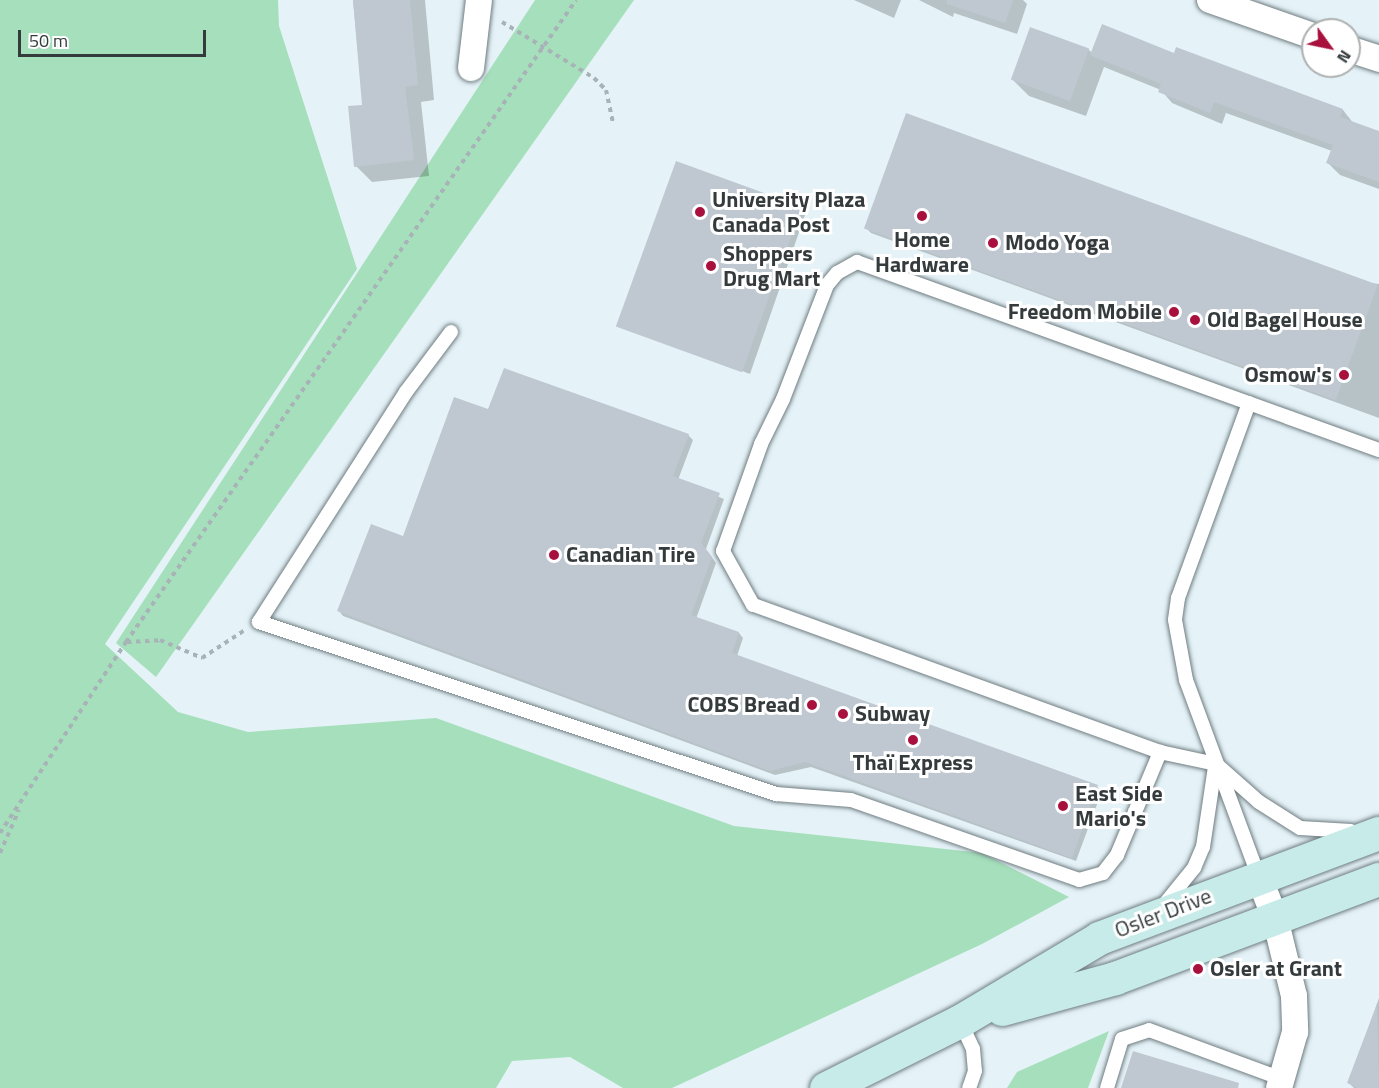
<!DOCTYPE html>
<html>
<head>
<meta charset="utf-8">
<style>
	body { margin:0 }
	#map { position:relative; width:1379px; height:1088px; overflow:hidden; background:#e5f3f8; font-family:"Titillium Web",sans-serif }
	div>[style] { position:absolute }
	.green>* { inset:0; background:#a5dfbb }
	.shadow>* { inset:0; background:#0003 }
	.building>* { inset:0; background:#bfc8d1; transform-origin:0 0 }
	.path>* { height:4px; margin-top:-2px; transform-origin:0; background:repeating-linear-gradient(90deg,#a7b3b7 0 4.5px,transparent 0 9px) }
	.roads { filter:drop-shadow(0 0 2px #6f7c80) drop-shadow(0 0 2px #6f7c80) }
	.lane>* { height:14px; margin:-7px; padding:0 7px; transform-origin:7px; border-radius:7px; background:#fff }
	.street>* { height:26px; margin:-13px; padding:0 13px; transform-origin:13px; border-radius:13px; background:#fff }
	.secondary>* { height:33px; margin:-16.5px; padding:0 16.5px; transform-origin:16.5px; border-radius:16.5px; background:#c6ebe8 }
	.dots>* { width:16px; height:16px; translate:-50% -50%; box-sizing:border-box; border:3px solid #fff; border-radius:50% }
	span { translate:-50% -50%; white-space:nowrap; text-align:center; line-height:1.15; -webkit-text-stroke:6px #fff; paint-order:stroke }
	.poi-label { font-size:22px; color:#353b3d; font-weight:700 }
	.left { translate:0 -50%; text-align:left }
	.right { translate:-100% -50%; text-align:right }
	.street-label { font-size:22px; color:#353b3d }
	.north { position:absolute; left:1301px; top:18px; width:60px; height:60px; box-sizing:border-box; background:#fff; border:2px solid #aeb1b1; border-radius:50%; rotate:123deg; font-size:16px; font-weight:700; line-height:24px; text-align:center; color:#353b3d }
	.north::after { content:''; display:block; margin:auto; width:21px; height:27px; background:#a8113e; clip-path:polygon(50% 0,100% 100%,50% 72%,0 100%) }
	.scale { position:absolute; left:18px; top:30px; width:188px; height:27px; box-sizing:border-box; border:3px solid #353b3d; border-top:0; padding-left:8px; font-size:18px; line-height:21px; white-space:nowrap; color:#353b3d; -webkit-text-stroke:4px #fff; paint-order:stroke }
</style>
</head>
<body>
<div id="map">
	<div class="green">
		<i style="clip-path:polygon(0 0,278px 0,279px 26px,357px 269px,105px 644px,178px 712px,248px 732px,436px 718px,734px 826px,982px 853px,1069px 897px,982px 944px,672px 1088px,623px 1088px,570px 1057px,512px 1061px,496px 1088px,0 1088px)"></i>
		<i style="clip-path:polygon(535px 0,634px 0,156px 677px,116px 643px)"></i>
		<i style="clip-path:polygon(1109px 1031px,1088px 1088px,1007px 1088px,1017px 1072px)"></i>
	</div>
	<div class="shadow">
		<i style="clip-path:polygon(353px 0,425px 0,434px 100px,421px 102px,429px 176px,372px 182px,356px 166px,363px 106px)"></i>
		<i style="clip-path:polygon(854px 0,901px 0,894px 18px)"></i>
		<i style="clip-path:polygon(919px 0,1023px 0,1027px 4px,1017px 34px,954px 13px,953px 17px)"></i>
		<i style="clip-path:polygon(1088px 49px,1092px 53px,1175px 55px,1343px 110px,1354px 124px,1379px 133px,1379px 189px,1340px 175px,1328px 163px,1332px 151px,1226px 113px,1222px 124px,1172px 103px,1161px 90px,1104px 67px,1086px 116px,1029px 96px,1013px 80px)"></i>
		<i style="clip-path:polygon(802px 207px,806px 212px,750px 374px,621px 326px)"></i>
		<i style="clip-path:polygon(866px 228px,1379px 284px,1379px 418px,871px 233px)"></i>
		<i style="clip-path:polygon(489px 411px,688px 435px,693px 440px,678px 480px,724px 499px,706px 549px,716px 563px,696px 619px,739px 633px,743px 638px,737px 656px,1097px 787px,1102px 791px,1076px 861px,811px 767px,775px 775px,343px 616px,339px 611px,404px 538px)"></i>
		<i style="clip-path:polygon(1379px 998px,1379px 1088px,1354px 1088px,1349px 1083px)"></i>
	</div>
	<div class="building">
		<i style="clip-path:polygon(353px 0,410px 0,418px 85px,405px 87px,414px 160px,354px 167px,348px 106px,362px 105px)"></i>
		<i style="clip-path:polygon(947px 0,1013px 0,1005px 23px,947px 4px)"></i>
		<i style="clip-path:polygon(1102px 24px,1174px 53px,1176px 47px,1343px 109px,1340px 117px,1379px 131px,1379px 182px,1326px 163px,1333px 145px,1214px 102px,1210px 113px,1158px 92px,1161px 84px,1090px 55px)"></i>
		<i style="left:1030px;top:27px;width:63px;height:56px;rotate:20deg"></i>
		<i style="left:906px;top:113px;width:502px;height:123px;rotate:20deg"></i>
		<i style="left:676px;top:161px;width:134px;height:176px;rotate:20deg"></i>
		<i style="clip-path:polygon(504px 368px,689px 434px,673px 476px,720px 493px,701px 543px,712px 557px,691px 615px,739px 632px,732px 653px,1098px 785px,1072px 858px,805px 762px,770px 771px,337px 611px,371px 524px,403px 536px,454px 397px,488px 409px)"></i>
		<i style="clip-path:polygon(1377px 1004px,1379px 1088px,1358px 1088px,1347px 1083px)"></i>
		<i style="clip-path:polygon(1133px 1051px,1239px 1083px,1238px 1088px,1121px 1088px)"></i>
	</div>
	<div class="path">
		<i style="left:502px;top:22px;width:108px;rotate:31.3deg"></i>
		<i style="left:594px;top:78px;width:17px;rotate:45deg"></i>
		<i style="left:606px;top:90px;width:33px;rotate:78deg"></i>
		<i style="left:127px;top:642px;width:33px;rotate:-3deg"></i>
		<i style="left:160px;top:640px;width:46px;rotate:23.2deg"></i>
		<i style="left:202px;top:658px;width:51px;rotate:-33.1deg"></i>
		<i style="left:0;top:833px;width:229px;rotate:-56.6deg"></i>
		<i style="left:126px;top:642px;width:784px;rotate:-54.97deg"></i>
		<i style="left:0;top:853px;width:47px;rotate:-66.2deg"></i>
	</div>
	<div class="roads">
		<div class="lane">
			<i style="left:451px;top:332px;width:75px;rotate:126.9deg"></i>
			<i style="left:406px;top:392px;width:273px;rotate:122.6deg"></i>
			<i style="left:259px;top:622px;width:545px;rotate:18.4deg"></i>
			<i style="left:776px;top:794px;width:75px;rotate:4.6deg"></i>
			<i style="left:851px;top:800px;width:242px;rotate:19.3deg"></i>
			<i style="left:1079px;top:880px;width:25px;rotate:-16deg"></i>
			<i style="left:1103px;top:873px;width:23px;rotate:-52deg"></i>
			<i style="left:1117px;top:855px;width:112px;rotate:-67.3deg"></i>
			<i style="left:1249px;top:403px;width:208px;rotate:110deg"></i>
			<i style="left:1178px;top:598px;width:22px;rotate:98deg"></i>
			<i style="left:1175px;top:620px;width:61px;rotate:79.6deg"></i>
			<i style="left:1186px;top:680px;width:210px;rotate:69.7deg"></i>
			<i style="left:1351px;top:831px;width:51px;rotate:-176.6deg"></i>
			<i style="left:1300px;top:828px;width:49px;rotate:-147.6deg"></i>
			<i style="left:1259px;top:802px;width:57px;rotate:-138.5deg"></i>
			<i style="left:1216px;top:764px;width:57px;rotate:-167.9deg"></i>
			<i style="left:1160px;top:752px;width:433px;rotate:-160.1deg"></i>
			<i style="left:753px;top:605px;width:62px;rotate:-119.1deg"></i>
			<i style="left:723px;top:551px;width:114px;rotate:-70.4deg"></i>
			<i style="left:761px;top:444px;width:50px;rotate:-63.9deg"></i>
			<i style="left:783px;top:399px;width:122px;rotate:-68.9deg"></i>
			<i style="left:827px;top:285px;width:16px;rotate:-50deg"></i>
			<i style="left:837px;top:273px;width:23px;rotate:-29deg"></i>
			<i style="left:857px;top:262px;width:555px;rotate:19.81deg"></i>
			<i style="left:1164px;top:905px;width:48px;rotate:-51deg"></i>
			<i style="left:1194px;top:868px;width:23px;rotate:-67deg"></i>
			<i style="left:1203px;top:847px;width:81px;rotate:-81.5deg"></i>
			<i style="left:960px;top:1021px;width:31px;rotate:65deg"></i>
			<i style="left:973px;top:1049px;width:22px;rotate:85deg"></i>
			<i style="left:975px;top:1071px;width:18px;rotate:109deg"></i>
			<i style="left:1107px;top:1088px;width:51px;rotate:-73deg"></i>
			<i style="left:1122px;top:1039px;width:28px;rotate:-18deg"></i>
			<i style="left:1149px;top:1030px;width:142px;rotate:20.2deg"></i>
		</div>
		<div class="street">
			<i style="left:1210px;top:0;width:109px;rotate:19.3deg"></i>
			<i style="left:1349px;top:49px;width:32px;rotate:18deg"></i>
			<i style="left:471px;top:68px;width:68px;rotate:-83.3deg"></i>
			<i style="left:1259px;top:877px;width:44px;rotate:68.7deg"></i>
			<i style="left:1275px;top:918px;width:80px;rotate:76.3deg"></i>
			<i style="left:1294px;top:996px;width:36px;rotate:88deg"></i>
			<i style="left:1295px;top:1032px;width:58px;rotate:105.9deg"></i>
		</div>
		<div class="secondary">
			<i style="left:1002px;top:1009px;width:117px;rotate:-15.3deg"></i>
			<i style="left:1115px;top:978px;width:282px;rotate:-20.6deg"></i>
			<i style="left:826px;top:1088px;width:150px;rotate:-26.6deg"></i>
			<i style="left:960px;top:1021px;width:162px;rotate:-30.8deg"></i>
			<i style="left:1099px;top:938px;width:299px;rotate:-20.6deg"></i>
		</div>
	</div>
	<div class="dots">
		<i style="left:700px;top:212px;background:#a8113e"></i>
		<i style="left:922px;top:216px;background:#a8113e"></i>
		<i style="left:993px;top:243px;background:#a8113e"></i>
		<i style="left:711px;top:266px;background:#a8113e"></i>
		<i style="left:1174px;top:312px;background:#a8113e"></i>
		<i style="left:1195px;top:320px;background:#a8113e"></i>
		<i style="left:1344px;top:375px;background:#a8113e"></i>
		<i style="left:554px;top:555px;background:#a8113e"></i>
		<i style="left:812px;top:705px;background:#a8113e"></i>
		<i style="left:843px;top:714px;background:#a8113e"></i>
		<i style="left:913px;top:740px;background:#a8113e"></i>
		<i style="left:1063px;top:806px;background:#a8113e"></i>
		<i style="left:1198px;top:969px;background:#a8113e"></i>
	</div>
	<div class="poi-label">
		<span class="left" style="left:712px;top:212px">University Plaza<br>Canada Post</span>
		<span style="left:922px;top:252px">Home<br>Hardware</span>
		<span class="left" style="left:1005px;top:243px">Modo Yoga</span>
		<span class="left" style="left:723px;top:266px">Shoppers<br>Drug Mart</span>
		<span class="right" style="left:1162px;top:312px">Freedom Mobile</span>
		<span class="left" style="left:1207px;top:320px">Old Bagel House</span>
		<span class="right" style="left:1332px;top:375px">Osmow's</span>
		<span class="left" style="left:566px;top:555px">Canadian Tire</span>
		<span class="right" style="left:800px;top:705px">COBS Bread</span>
		<span class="left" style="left:855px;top:714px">Subway</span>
		<span style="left:913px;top:763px">Thaï Express</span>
		<span class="left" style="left:1075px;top:806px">East Side<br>Mario's</span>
		<span class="left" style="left:1210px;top:969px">Osler at Grant</span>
	</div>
	<div class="street-label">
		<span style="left:1163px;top:913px;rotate:-21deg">Osler Drive</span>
	</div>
	<div class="north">N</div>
	<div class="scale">50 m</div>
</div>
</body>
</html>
